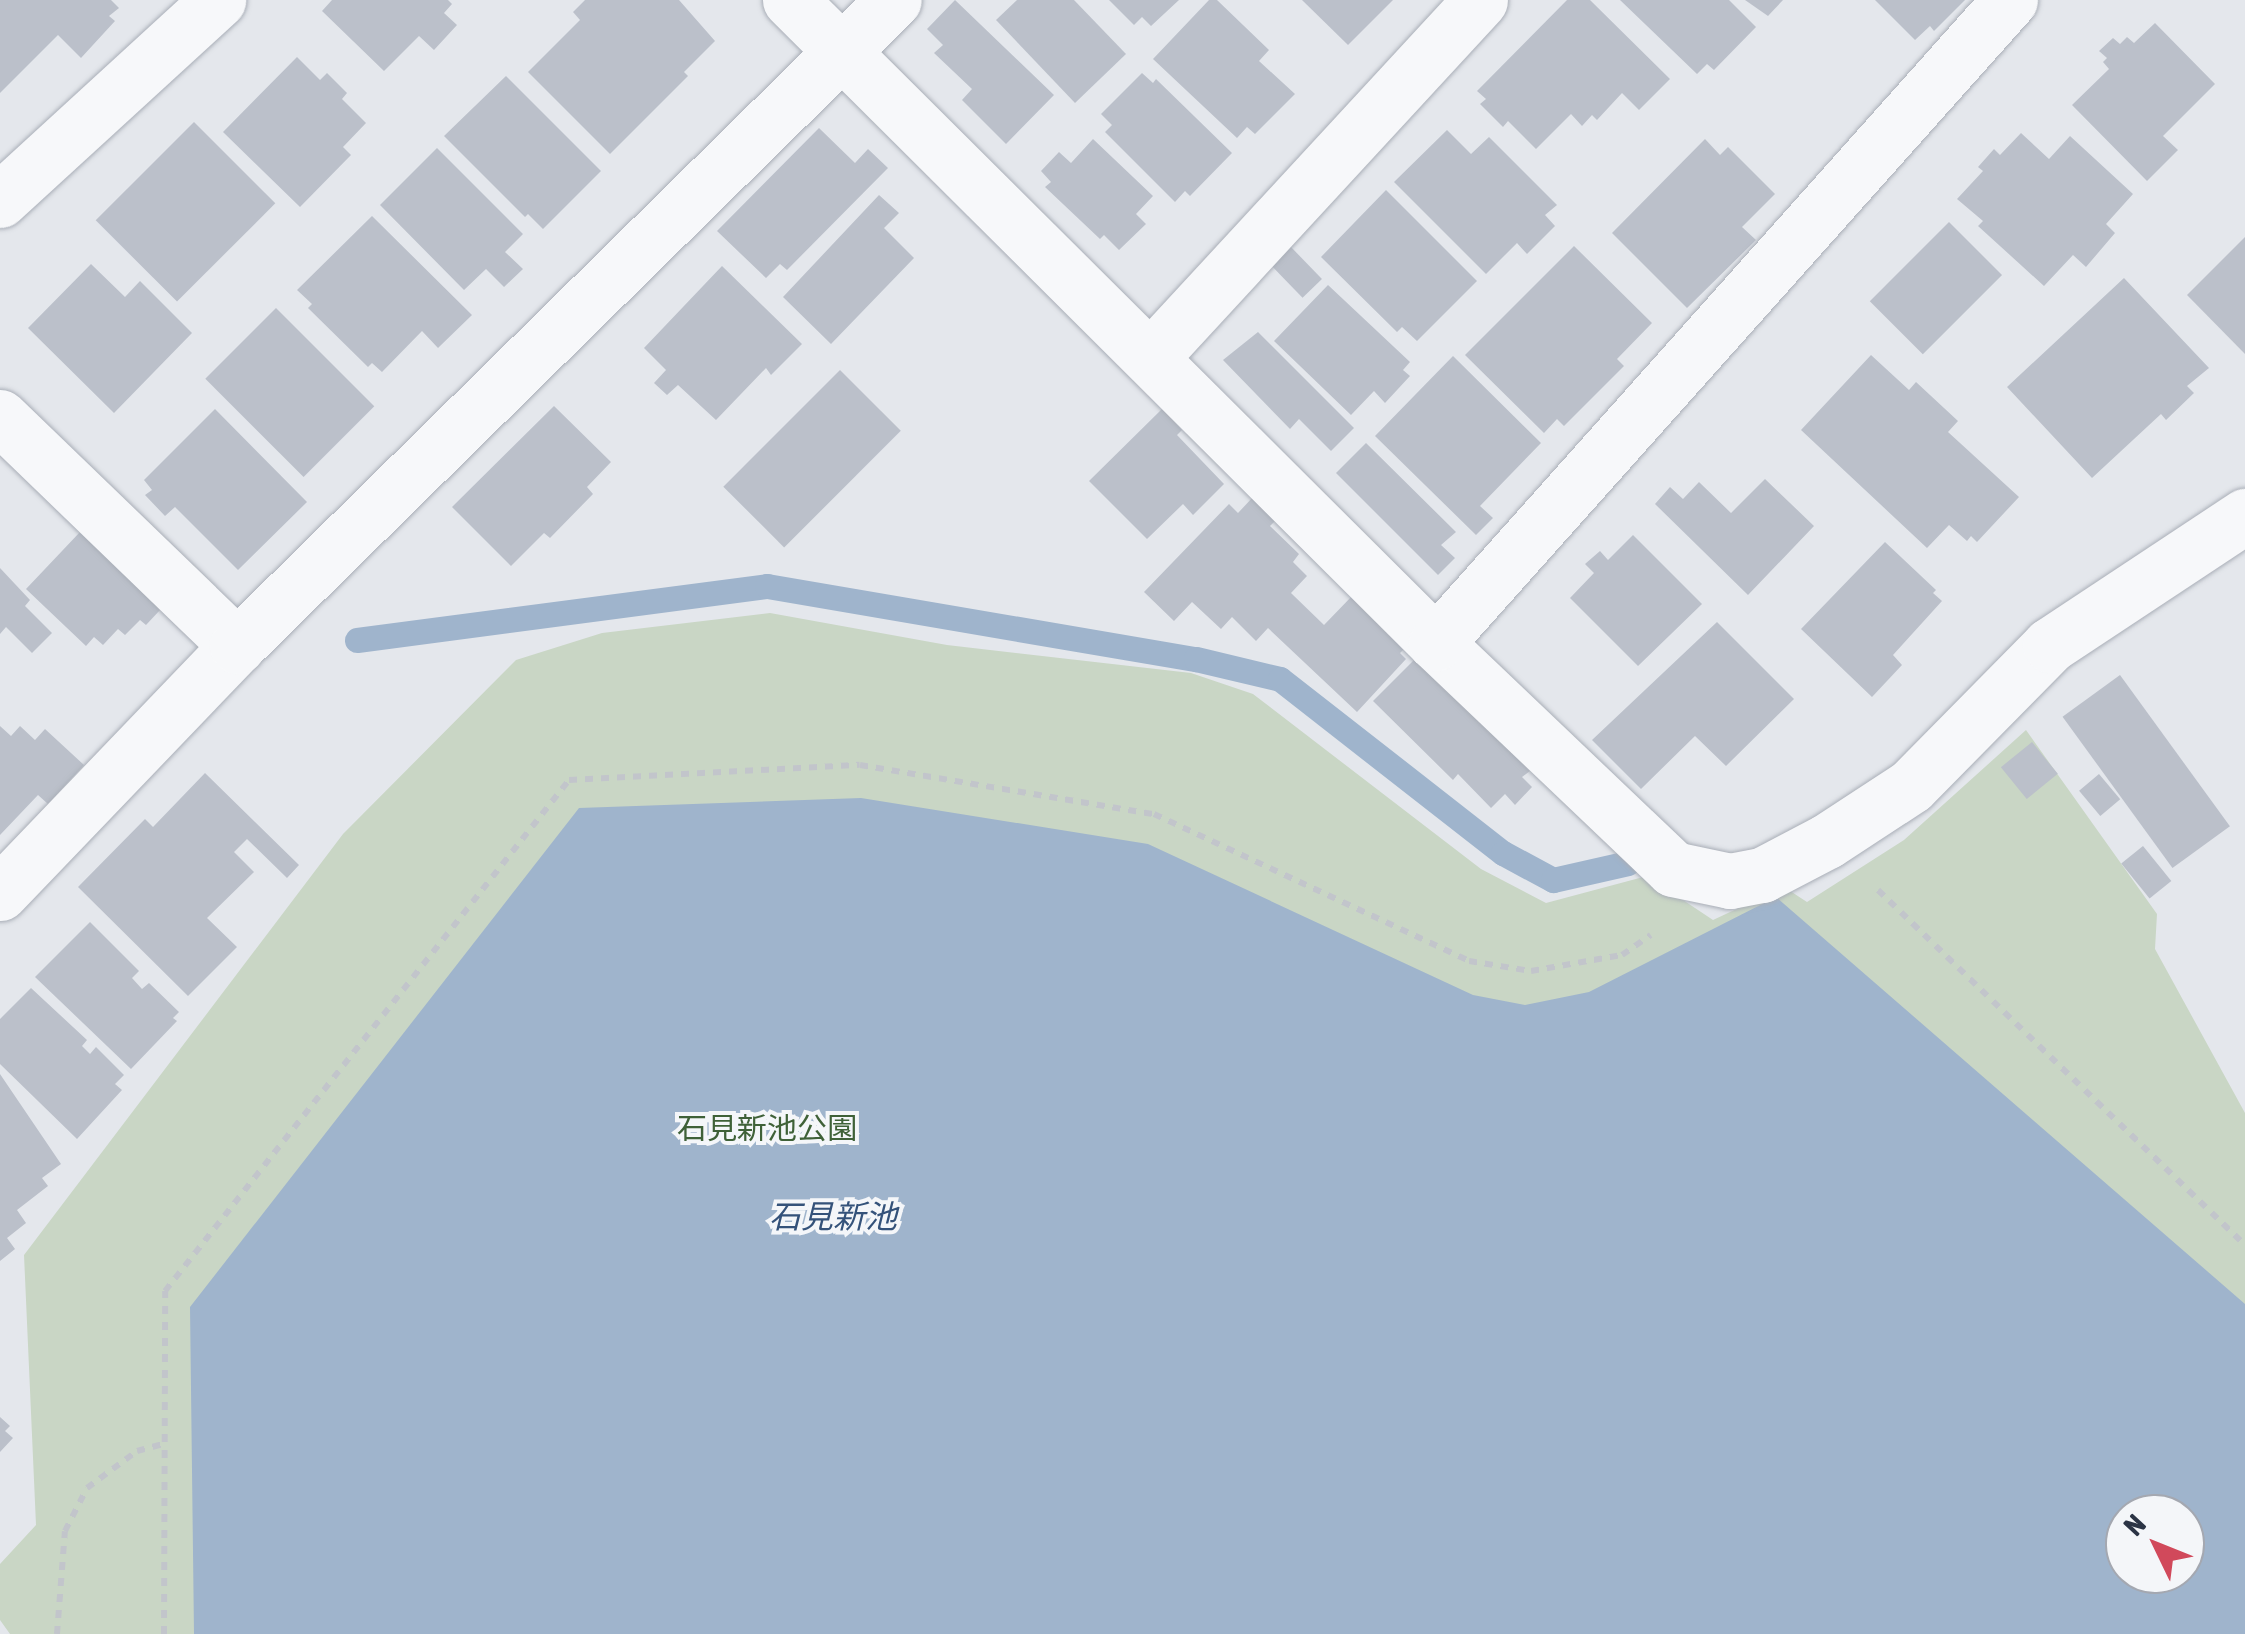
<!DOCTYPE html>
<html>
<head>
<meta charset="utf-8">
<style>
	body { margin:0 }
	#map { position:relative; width:2245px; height:1634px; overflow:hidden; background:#e4e7ec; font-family:"Asap Condensed","Noto Sans JP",sans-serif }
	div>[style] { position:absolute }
	.green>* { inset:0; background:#c9d6c5 }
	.water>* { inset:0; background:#9fb4cc }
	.stream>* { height:25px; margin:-12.5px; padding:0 12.5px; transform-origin:12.5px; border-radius:12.5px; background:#9fb4cc }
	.building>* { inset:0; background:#bbc0ca; transform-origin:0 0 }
	.path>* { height:6px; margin-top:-3px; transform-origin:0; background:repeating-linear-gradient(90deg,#c2c5cb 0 8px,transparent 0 16px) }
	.roads { filter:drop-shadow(0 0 2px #a9aeb7) drop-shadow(0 0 2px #a9aeb7) }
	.street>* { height:55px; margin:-27.5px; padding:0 27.5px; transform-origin:27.5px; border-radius:27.5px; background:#f7f8fa }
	span { translate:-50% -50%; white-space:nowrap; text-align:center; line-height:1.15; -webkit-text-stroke:8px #f4f6f9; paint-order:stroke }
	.park-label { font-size:30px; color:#3f6138 }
	.water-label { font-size:32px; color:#34527a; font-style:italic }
	.north { position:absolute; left:2105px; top:1494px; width:100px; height:100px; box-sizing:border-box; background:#f4f6f9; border:2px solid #a4a8b1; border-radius:50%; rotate:313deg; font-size:28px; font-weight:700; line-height:40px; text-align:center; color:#2b3445 }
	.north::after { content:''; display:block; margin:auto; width:35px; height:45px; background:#d1495b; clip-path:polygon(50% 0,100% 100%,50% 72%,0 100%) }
</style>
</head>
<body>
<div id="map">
	<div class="green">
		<i style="clip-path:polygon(evenodd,770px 613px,947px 645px,1191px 673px,1253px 694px,1481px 869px,1546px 903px,1647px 876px,1713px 920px,1784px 887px,1807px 902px,1904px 840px,2026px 730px,2157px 914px,2155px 949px,2245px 1113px,2245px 1634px,10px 1634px,0 1620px,0 1564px,36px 1525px,24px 1255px,343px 834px,516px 660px,602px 633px,770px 613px,2125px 1514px,2185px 1514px,2185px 1574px,2125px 1574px,2125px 1514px)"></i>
	</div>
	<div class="water">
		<i style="clip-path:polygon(evenodd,861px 798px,1148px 844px,1473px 995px,1525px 1005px,1589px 992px,1776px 897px,2245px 1304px,2245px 1634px,194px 1634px,190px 1307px,579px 808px,861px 798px,2125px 1514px,2185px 1514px,2185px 1574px,2125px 1574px,2125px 1514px)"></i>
	</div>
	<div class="stream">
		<i style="left:357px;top:640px;width:414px;rotate:-7.5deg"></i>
		<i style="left:767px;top:586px;width:435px;rotate:9.7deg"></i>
		<i style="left:1196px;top:659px;width:86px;rotate:13.4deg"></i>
		<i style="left:1280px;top:679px;width:283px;rotate:38deg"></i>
		<i style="left:1503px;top:853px;width:57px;rotate:28.4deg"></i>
		<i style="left:1553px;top:880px;width:77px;rotate:-12.8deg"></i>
	</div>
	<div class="building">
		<i style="clip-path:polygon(0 0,111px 0,119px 8px,109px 16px,115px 21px,81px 58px,58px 35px,0 93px)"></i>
		<i style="clip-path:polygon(332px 0,448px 0,452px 4px,444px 13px,457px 25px,434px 50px,419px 36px,384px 71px,322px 11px)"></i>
		<i style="clip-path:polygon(585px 0,679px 0,715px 41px,684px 72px,688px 76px,610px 154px,528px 72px,580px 20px,573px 12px)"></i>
		<i style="clip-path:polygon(955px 0,1054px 95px,1006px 144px,962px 100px,972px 89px,934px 53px,943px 45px,927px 29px)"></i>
		<i style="clip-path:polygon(1017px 0,1074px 0,1126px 54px,1075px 103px,996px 20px)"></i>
		<i style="clip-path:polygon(1109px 0,1179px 0,1151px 26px,1142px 17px,1134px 25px)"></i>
		<i style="clip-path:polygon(1209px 0,1217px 0,1269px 50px,1259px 61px,1295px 94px,1255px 134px,1247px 127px,1237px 138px,1153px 59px)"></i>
		<i style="clip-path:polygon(1302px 0,1393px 0,1348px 45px)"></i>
		<i style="clip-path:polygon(1567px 0,1590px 0,1670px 79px,1639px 110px,1622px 93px,1597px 120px,1592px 115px,1582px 126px,1571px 114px,1536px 149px,1508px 121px,1503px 127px,1480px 104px,1486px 99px,1477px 91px)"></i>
		<i style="clip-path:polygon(1620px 0,1729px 0,1756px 27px,1714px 70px,1707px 64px,1697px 74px)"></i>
		<i style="clip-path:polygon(1745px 0,1783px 0,1768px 16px)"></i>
		<i style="clip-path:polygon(1875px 0,1965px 0,1934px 31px,1930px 26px,1915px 40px)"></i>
		<i style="clip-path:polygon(2155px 23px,2215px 84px,2163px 136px,2178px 150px,2147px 181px,2072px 105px,2109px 69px,2103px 62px,2107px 58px,2099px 51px,2113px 38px,2120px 44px,2127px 37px,2134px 43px)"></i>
		<i style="clip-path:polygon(297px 57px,320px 80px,327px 73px,347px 93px,342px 99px,366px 123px,343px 147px,351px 155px,300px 207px,223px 132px)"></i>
		<i style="clip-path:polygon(1142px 73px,1153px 83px,1156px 79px,1232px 153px,1190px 196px,1185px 191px,1175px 202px,1105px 132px,1112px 125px,1101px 114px)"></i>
		<i style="clip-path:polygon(506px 76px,601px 171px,543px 229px,528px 214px,525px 217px,444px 136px)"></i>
		<i style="left:194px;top:122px;width:115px;height:139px;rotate:45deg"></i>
		<i style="clip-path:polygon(819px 128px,855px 163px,868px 149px,888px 168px,787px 270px,780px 264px,766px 278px,717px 231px)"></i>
		<i style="clip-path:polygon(1447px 130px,1471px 154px,1489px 137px,1557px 205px,1545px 215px,1555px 226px,1527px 254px,1517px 243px,1486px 274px,1394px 182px)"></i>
		<i style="clip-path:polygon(2021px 133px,2049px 159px,2070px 136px,2133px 194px,2106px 224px,2115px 233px,2086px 267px,2073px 255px,2044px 286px,1978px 226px,1983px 221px,1957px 199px,1983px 171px,1978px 167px,1994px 149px,2000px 155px)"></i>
		<i style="clip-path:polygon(1093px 139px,1153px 196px,1136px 214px,1146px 224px,1119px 250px,1104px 235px,1100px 239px,1045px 187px,1051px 182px,1041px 171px,1059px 152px,1071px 163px)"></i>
		<i style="clip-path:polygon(1705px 139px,1720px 155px,1728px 147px,1775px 194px,1742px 227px,1756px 240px,1687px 308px,1612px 233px)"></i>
		<i style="clip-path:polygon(437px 148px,523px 234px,505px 252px,523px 269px,504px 287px,486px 269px,464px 290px,380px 205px)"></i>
		<i style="clip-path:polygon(1386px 190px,1477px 281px,1417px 341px,1402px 327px,1397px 332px,1321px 257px)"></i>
		<i style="clip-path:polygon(879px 195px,899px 213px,884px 228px,914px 258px,831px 344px,783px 297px)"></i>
		<i style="clip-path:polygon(372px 216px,472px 315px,438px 348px,422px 331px,382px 372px,372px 363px,368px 367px,308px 308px,312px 304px,297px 290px)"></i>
		<i style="left:1949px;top:222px;width:75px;height:112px;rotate:45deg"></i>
		<i style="clip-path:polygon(2245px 237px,2245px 354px,2187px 295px)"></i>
		<i style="left:1290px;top:246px;width:46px;height:27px;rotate:46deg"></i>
		<i style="clip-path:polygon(1574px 246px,1652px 323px,1617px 359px,1624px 366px,1564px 426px,1557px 419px,1544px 433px,1465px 355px)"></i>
		<i style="clip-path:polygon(91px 264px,125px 297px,140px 281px,192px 333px,114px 413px,28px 328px)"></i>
		<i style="clip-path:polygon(722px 266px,802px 344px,771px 375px,766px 368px,716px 420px,678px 385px,667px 395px,654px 383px,666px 370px,644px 348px)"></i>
		<i style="clip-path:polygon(2124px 278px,2209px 368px,2187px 386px,2194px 393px,2166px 420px,2161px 414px,2092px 478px,2007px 387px)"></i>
		<i style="clip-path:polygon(1328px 285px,1410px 362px,1403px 370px,1410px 376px,1385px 403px,1374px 391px,1351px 415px,1274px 341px)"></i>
		<i style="left:276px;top:308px;width:139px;height:100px;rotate:45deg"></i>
		<i style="clip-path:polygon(1258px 332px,1354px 428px,1331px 451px,1299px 419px,1290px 429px,1223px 360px)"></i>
		<i style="clip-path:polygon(1871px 355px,1909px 390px,1916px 382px,1958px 421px,1948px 432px,2019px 497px,1977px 542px,1971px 536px,1967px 541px,1949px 525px,1927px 548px,1801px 430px)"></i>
		<i style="clip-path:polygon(1453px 356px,1541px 443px,1480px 506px,1493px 518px,1476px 535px,1375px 436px)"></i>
		<i style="left:840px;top:370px;width:86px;height:165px;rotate:45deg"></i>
		<i style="clip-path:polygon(554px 406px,611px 462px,587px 487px,593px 494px,550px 538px,544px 533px,511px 566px,452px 507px)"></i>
		<i style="clip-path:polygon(215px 409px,307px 502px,238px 570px,175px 507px,165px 516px,145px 495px,152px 490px,144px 480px)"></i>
		<i style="clip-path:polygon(1162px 409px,1182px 430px,1177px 435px,1224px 484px,1193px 515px,1183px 504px,1147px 539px,1089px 481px)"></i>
		<i style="clip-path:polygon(1366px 443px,1456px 532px,1441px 545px,1455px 558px,1438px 575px,1336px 473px)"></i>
		<i style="clip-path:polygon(1765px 479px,1814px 526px,1748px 595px,1655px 504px,1670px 487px,1683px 499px,1699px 482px,1731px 513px)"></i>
		<i style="clip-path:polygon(1253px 497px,1276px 520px,1270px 526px,1299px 554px,1293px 562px,1307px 576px,1291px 593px,1324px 625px,1353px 595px,1406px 647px,1400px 653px,1406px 659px,1357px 712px,1268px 628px,1256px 641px,1232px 617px,1221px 629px,1192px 602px,1174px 621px,1144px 592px,1229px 504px,1238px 513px)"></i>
		<i style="clip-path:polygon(80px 532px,161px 609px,146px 625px,140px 620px,125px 635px,118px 629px,103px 645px,94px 637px,86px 646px,26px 589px)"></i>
		<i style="clip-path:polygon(1633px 535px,1702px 604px,1638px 666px,1570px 598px,1594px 573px,1585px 564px,1600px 551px,1608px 560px)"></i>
		<i style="clip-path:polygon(1885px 542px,1936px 590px,1933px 593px,1942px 601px,1893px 655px,1902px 665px,1872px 697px,1801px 629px)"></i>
		<i style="clip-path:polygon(0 568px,30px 600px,25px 606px,52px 633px,32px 653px,6px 627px,0 634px)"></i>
		<i style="clip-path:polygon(1717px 622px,1794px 699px,1726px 766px,1695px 736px,1641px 789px,1592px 740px)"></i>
		<i style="clip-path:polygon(1416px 658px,1530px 771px,1522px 777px,1532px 787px,1515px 805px,1505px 794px,1491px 808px,1458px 774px,1453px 780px,1373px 701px)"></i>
		<i style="left:2120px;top:675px;width:187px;height:71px;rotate:54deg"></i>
		<i style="clip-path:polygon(0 726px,11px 736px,20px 726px,35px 740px,45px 729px,84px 765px,48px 804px,38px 795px,0 835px)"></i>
		<i style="left:2032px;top:742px;width:41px;height:40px;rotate:51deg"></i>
		<i style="clip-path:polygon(205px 773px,299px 865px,287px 878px,247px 839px,234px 852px,254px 872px,207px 918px,237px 947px,188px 996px,78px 887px,145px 819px,153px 827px)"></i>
		<i style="left:2099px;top:774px;width:33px;height:26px;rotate:50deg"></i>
		<i style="left:2143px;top:846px;width:45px;height:28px;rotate:51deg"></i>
		<i style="clip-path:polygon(90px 922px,139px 971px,132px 978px,142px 989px,149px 983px,179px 1012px,173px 1018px,177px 1021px,131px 1069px,35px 977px)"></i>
		<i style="clip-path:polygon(31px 988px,87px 1040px,82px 1046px,90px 1054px,96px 1047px,124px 1075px,115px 1084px,122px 1090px,77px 1139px,0 1064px,0 1019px)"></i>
		<i style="clip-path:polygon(0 1074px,61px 1164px,42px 1178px,48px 1186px,17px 1210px,26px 1223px,7px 1238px,15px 1249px,0 1261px)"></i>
		<i style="clip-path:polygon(0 1417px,10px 1426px,5px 1431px,13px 1438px,0 1452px)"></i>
	</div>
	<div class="path">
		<i style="left:1878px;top:890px;width:511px;rotate:44.05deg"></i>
		<i style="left:57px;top:1634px;width:103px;rotate:-85.6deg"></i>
		<i style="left:65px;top:1531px;width:48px;rotate:-62.9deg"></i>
		<i style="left:87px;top:1488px;width:62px;rotate:-36.5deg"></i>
		<i style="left:137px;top:1451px;width:28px;rotate:-15deg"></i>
		<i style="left:164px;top:1634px;width:343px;rotate:-89.8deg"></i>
		<i style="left:165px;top:1291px;width:651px;rotate:-51.67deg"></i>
		<i style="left:569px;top:780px;width:291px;rotate:-3deg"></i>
		<i style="left:860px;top:765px;width:298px;rotate:9.5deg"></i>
		<i style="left:1154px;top:814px;width:348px;rotate:25deg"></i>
		<i style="left:1469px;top:961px;width:63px;rotate:9.2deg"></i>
		<i style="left:1531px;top:971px;width:92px;rotate:-10deg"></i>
		<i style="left:1622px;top:955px;width:35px;rotate:-35deg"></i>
	</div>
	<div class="roads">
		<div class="street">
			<i style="left:790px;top:0;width:911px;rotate:44.87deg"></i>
			<i style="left:1436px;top:643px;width:327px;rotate:43.6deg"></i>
			<i style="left:1673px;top:869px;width:58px;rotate:11.9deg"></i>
			<i style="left:1730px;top:881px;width:33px;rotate:-11deg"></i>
			<i style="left:1762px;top:875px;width:73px;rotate:-27.6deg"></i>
			<i style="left:1827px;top:841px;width:100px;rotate:-33.2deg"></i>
			<i style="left:1911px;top:786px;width:198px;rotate:-45.4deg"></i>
			<i style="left:2050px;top:645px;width:234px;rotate:-33.5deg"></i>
			<i style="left:0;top:200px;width:296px;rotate:-42.5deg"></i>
			<i style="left:1151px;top:357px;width:485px;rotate:-47.3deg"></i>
			<i style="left:0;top:417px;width:330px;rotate:44deg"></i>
			<i style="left:1436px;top:643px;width:862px;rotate:-48.25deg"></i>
			<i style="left:0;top:893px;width:342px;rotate:-46.2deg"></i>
			<i style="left:237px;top:646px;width:921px;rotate:-44.52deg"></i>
		</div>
	</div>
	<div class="park-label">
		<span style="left:767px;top:1128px">石見新池公園</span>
	</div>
	<div class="water-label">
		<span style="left:833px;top:1217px">石見新池</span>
	</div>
	<div class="north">N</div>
</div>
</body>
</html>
